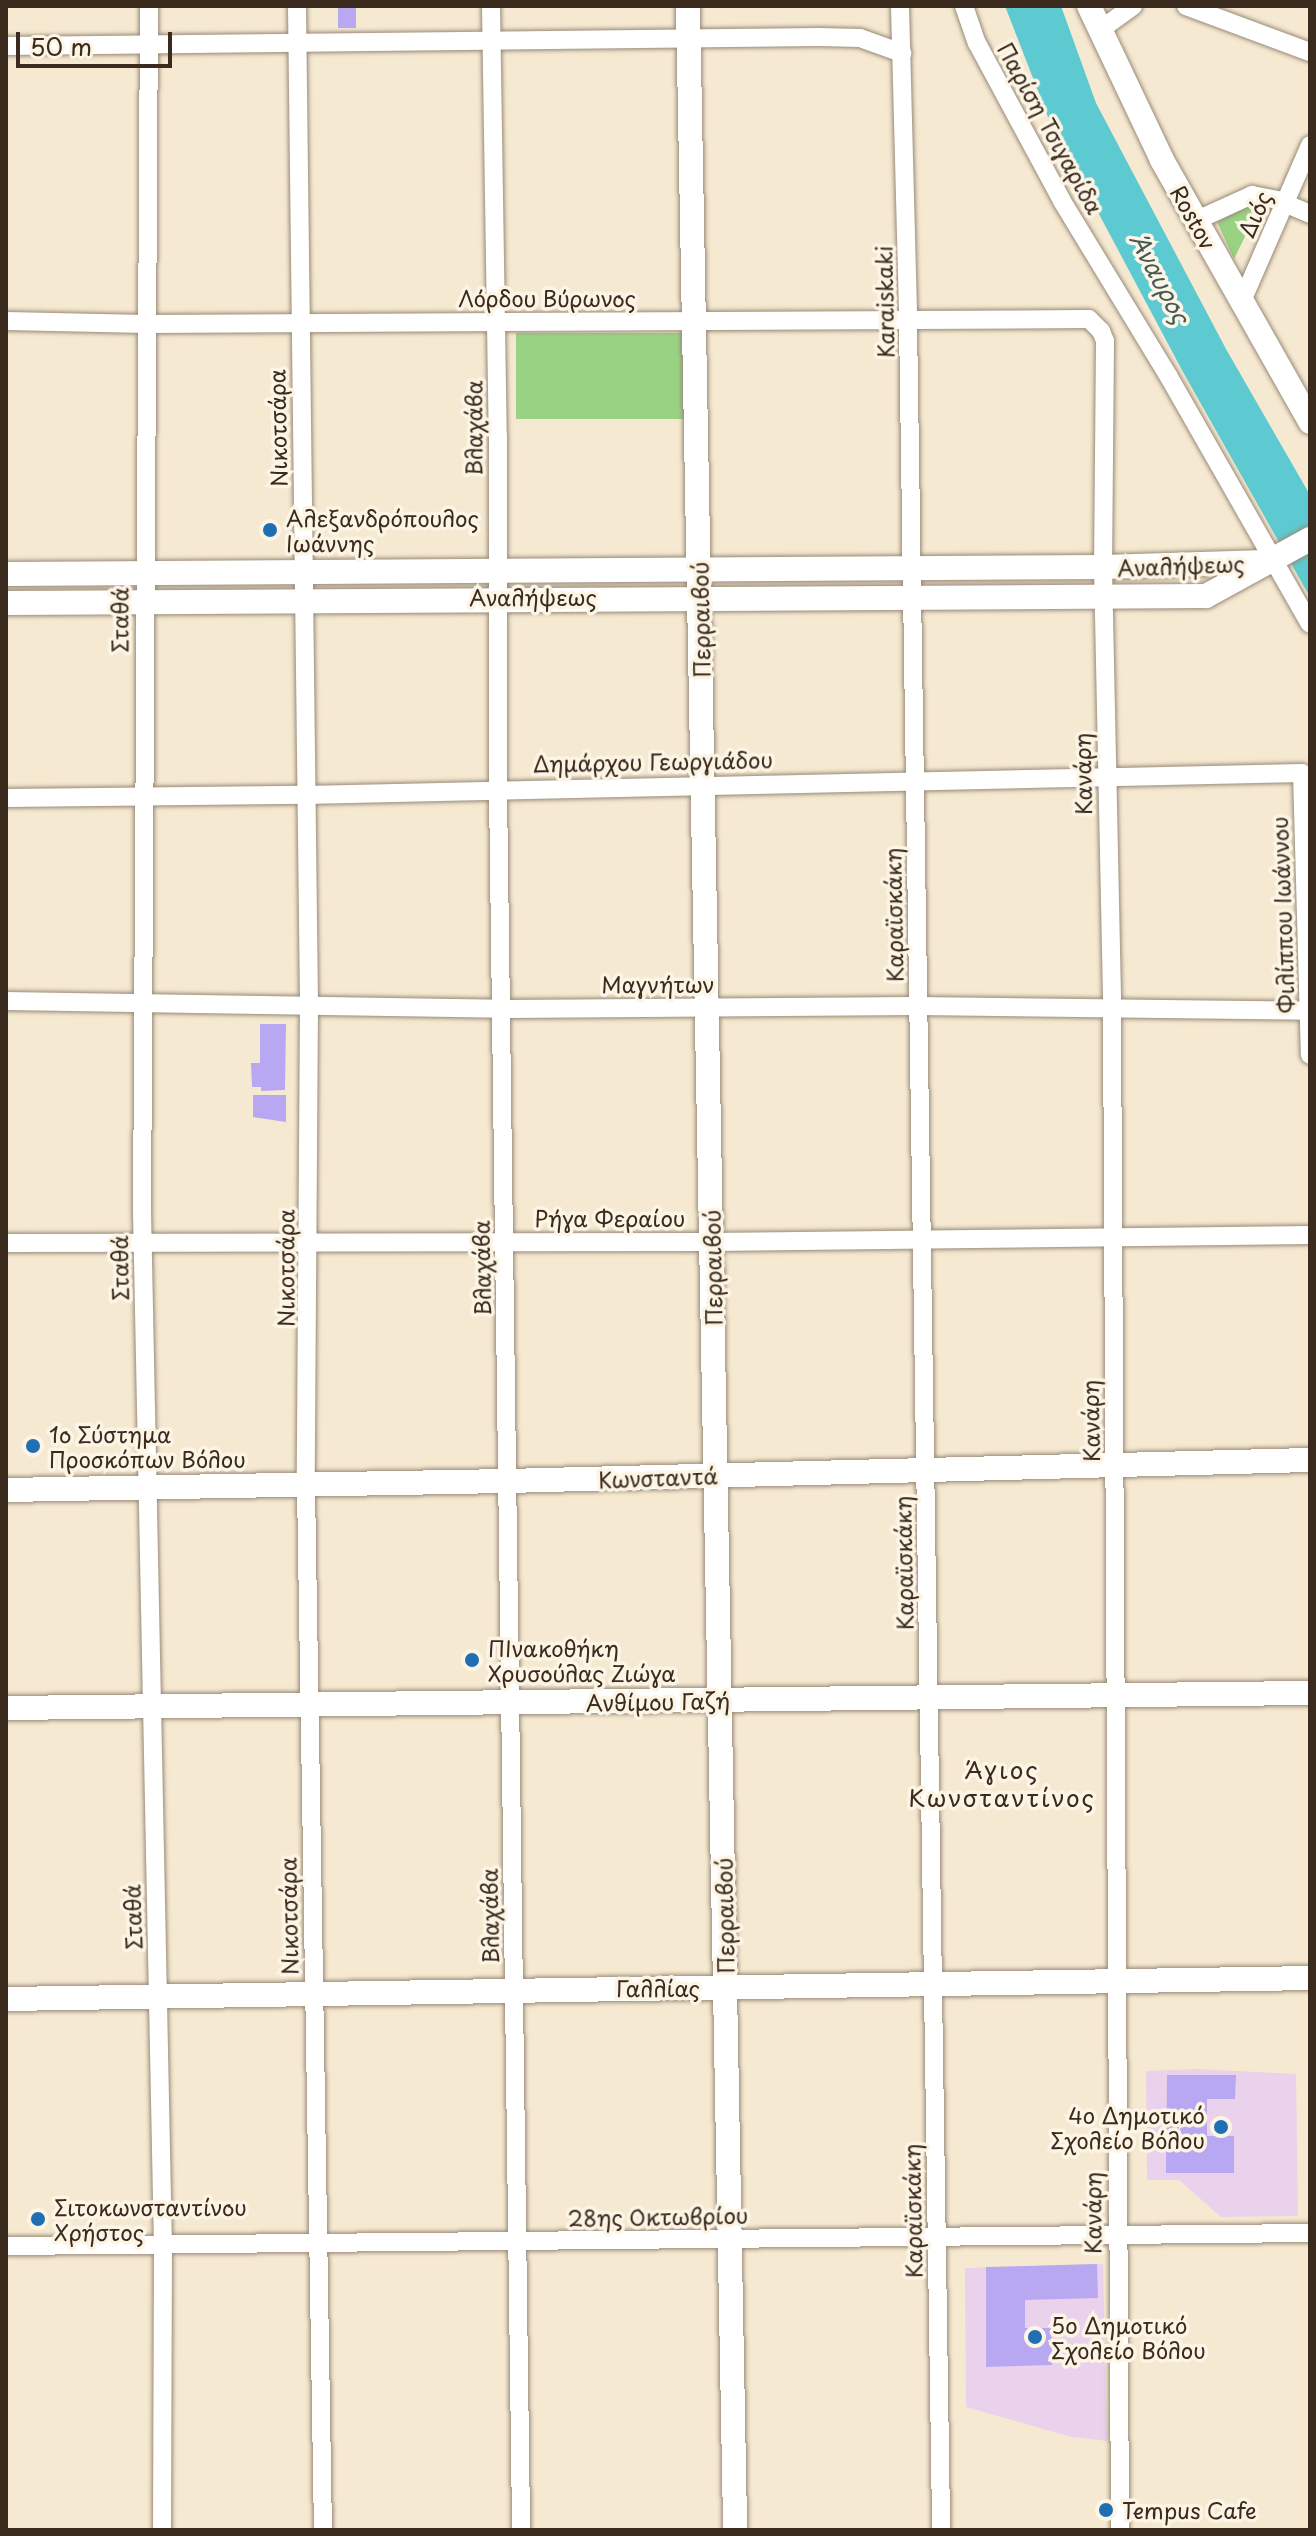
<!DOCTYPE html>
<html>
<head>
<meta charset="utf-8">
<style>
	body { margin:0 }
	#map { position:relative; width:1316px; height:2536px; overflow:hidden; background:#f6e9d1; font-family:"Playpen Sans",sans-serif }
	div>[style] { position:absolute }
	.built>* { inset:0; background:#ead1ec }
	.green>* { inset:0; background:#9ad284; transform-origin:0 0 }
	.water>* { inset:0; background:#5dcad1 }
	.building>* { inset:0; background:#b8a8f2; transform-origin:0 0 }
	.roads { filter:drop-shadow(0 0 2px #988a78) drop-shadow(0 0 2px #988a78) }
	.street>* { height:18px; margin:-9px; padding:0 9px; transform-origin:9px; border-radius:9px; background:#fff }
	.secondary>* { height:24px; margin:-12px; padding:0 12px; transform-origin:12px; border-radius:12px; background:#fff }
	.dots>* { width:22px; height:22px; translate:-50% -50%; box-sizing:border-box; border:4px solid #fcf5e5; border-radius:50% }
	span { translate:-50% -50%; white-space:nowrap; text-align:center; line-height:1.15; -webkit-text-stroke:7px #fcf5e5; paint-order:stroke }
	.street-label { font-size:22px; color:#3b2a1e }
	.poi-label { font-size:22px; color:#3b2a1e }
	.left { translate:0 -50%; text-align:left }
	.right { translate:-100% -50%; text-align:right }
	.water-label { font-size:24px; color:#455a54; font-style:italic }
	.neighbourhood-label { font-size:24px; color:#3b2a1e; letter-spacing:2px }
	.frame { position:absolute; inset:0; border:8px solid #3b2a1e; pointer-events:none }
	.scale { position:absolute; left:16px; top:32px; width:156px; height:36px; box-sizing:border-box; border:4px solid #3b2a1e; border-top:0; padding-left:10px; font-size:24px; line-height:28px; white-space:nowrap; color:#3b2a1e; -webkit-text-stroke:6px #fcf5e5; paint-order:stroke }
</style>
</head>
<body>
<div id="map">
	<div class="built">
		<i style="clip-path:polygon(1196px 2069px,1296px 2074px,1298px 2216px,1221px 2217px,1179px 2180px,1147px 2180px,1146px 2071px)"></i>
		<i style="clip-path:polygon(1103px 2264px,1107px 2441px,1072px 2437px,966px 2407px,965px 2268px)"></i>
	</div>
	<div class="green">
		<i style="clip-path:polygon(1248px 205px,1258px 210px,1234px 259px,1217px 222px)"></i>
		<i style="left:516px;top:333px;width:172px;height:86px"></i>
	</div>
	<div class="water">
		<i style="clip-path:polygon(1005px 6px,1061px 6px,1096px 103px,1226px 349px,1310px 495px,1310px 597px,1183px 372px,1050px 122px)"></i>
	</div>
	<div class="building">
		<i style="left:338px;top:6px;width:18px;height:22px"></i>
		<i style="clip-path:polygon(260px 1024px,286px 1024px,285px 1090px,261px 1091px,261px 1087px,252px 1087px,251px 1063px,260px 1063px)"></i>
		<i style="clip-path:polygon(253px 1095px,286px 1095px,286px 1122px,253px 1117px)"></i>
		<i style="clip-path:polygon(1167px 2075px,1236px 2075px,1235px 2099px,1207px 2099px,1207px 2136px,1234px 2136px,1234px 2173px,1166px 2173px)"></i>
		<i style="clip-path:polygon(1097px 2264px,1098px 2298px,1025px 2300px,1025px 2328px,1051px 2328px,1052px 2365px,986px 2367px,986px 2267px)"></i>
	</div>
	<div class="roads">
		<div class="street">
			<i style="left:149px;top:6px;width:1205px;rotate:90.33deg"></i>
			<i style="left:142px;top:1211px;width:1033px;rotate:88.84deg"></i>
			<i style="left:163px;top:2244px;width:286px;rotate:90.2deg"></i>
			<i style="left:297px;top:6px;width:1000px;rotate:89.31deg"></i>
			<i style="left:309px;top:1006px;width:480px;rotate:90.4deg"></i>
			<i style="left:306px;top:1486px;width:1044px;rotate:89.07deg"></i>
			<i style="left:491px;top:6px;width:430px;rotate:89.1deg"></i>
			<i style="left:498px;top:436px;width:353px;rotate:90deg"></i>
			<i style="left:498px;top:789px;width:1741px;rotate:89.24deg"></i>
			<i style="left:900px;top:6px;width:316px;rotate:88.5deg"></i>
			<i style="left:908px;top:322px;width:2208px;rotate:89.14deg"></i>
			<i style="left:964px;top:6px;width:39px;rotate:71deg"></i>
			<i style="left:977px;top:43px;width:179px;rotate:61.7deg"></i>
			<i style="left:1062px;top:201px;width:206px;rotate:58.7deg"></i>
			<i style="left:1169px;top:377px;width:284px;rotate:60.3deg"></i>
			<i style="left:1186px;top:6px;width:132px;rotate:20.4deg"></i>
			<i style="left:1100px;top:30px;width:41px;rotate:-36deg"></i>
			<i style="left:6px;top:46px;width:813px;rotate:-0.63deg"></i>
			<i style="left:819px;top:37px;width:41px;rotate:1.4deg"></i>
			<i style="left:860px;top:38px;width:45px;rotate:19.7deg"></i>
			<i style="left:1195px;top:221px;width:63px;rotate:-24.5deg"></i>
			<i style="left:1252px;top:195px;width:25px;rotate:11deg"></i>
			<i style="left:1277px;top:200px;width:36px;rotate:23deg"></i>
			<i style="left:1242px;top:301px;width:170px;rotate:-66.4deg"></i>
			<i style="left:6px;top:321px;width:141px;rotate:1.2deg"></i>
			<i style="left:147px;top:324px;width:942px;rotate:-0.3deg"></i>
			<i style="left:1089px;top:319px;width:17px;rotate:45deg"></i>
			<i style="left:1101px;top:331px;width:11px;rotate:68deg"></i>
			<i style="left:1105px;top:341px;width:226px;rotate:90.5deg"></i>
			<i style="left:1103px;top:567px;width:441px;rotate:88.8deg"></i>
			<i style="left:1112px;top:1008px;width:1522px;rotate:89.7deg"></i>
			<i style="left:6px;top:798px;width:299px;rotate:-0.6deg"></i>
			<i style="left:305px;top:795px;width:997px;rotate:-1.26deg"></i>
			<i style="left:1302px;top:773px;width:282px;rotate:88.4deg"></i>
			<i style="left:6px;top:1001px;width:495px;rotate:0.9deg"></i>
			<i style="left:501px;top:1009px;width:417px;rotate:-0.4deg"></i>
			<i style="left:918px;top:1006px;width:392px;rotate:0.7deg"></i>
			<i style="left:6px;top:1243px;width:705px;rotate:-0.08deg"></i>
			<i style="left:711px;top:1242px;width:599px;rotate:-0.67deg"></i>
			<i style="left:6px;top:2246px;width:1304px;rotate:-0.57deg"></i>
		</div>
		<div class="secondary">
			<i style="left:688px;top:6px;width:2524px;rotate:88.93deg"></i>
			<i style="left:1089px;top:6px;width:170px;rotate:64.6deg"></i>
			<i style="left:1162px;top:160px;width:301px;rotate:60.5deg"></i>
			<i style="left:6px;top:574px;width:1097px;rotate:-0.37deg"></i>
			<i style="left:1103px;top:567px;width:163px;rotate:-1.8deg"></i>
			<i style="left:6px;top:603px;width:1200px;rotate:-0.33deg"></i>
			<i style="left:1206px;top:596px;width:119px;rotate:-28.7deg"></i>
			<i style="left:6px;top:1490px;width:501px;rotate:-1.03deg"></i>
			<i style="left:507px;top:1481px;width:803px;rotate:-1.5deg"></i>
			<i style="left:6px;top:1708px;width:1304px;rotate:-0.66deg"></i>
			<i style="left:6px;top:1999px;width:1304px;rotate:-0.92deg"></i>
		</div>
	</div>
	<div class="dots">
		<i style="left:270px;top:530px;background:#1f6fb2"></i>
		<i style="left:33px;top:1446px;background:#1f6fb2"></i>
		<i style="left:472px;top:1660px;background:#1f6fb2"></i>
		<i style="left:1221px;top:2127px;background:#1f6fb2"></i>
		<i style="left:38px;top:2219px;background:#1f6fb2"></i>
		<i style="left:1035px;top:2337px;background:#1f6fb2"></i>
		<i style="left:1106px;top:2510px;background:#1f6fb2"></i>
	</div>
	<div class="street-label">
		<span style="left:1051px;top:128px;rotate:61deg">Παρίση Τσιγαρίδα</span>
		<span style="left:1254px;top:214px;rotate:-66deg">Διός</span>
		<span style="left:1194px;top:217px;rotate:61deg">Rostov</span>
		<span style="left:547px;top:298px">Λόρδου Βύρωνος</span>
		<span style="left:884px;top:302px;rotate:-91deg">Karaiskaki</span>
		<span style="left:277px;top:428px;rotate:-91deg">Νικοτσάρα</span>
		<span style="left:473px;top:428px;rotate:-90deg">Βλαχάβα</span>
		<span style="left:1181px;top:565px;rotate:-2deg">Αναλήψεως</span>
		<span style="left:533px;top:597px">Αναλήψεως</span>
		<span style="left:119px;top:620px;rotate:-90deg">Σταθά</span>
		<span style="left:700px;top:620px;rotate:-91deg">Περραιβού</span>
		<span style="left:653px;top:761px;rotate:-1deg">Δημάρχου Γεωργιάδου</span>
		<span style="left:1082px;top:774px;rotate:-91deg">Κανάρη</span>
		<span style="left:893px;top:915px;rotate:-91deg">Καραϊσκάκη</span>
		<span style="left:1282px;top:915px;rotate:-92deg">Φιλίππου Ιωάννου</span>
		<span style="left:658px;top:984px">Μαγνήτων</span>
		<span style="left:610px;top:1218px">Ρήγα Φεραίου</span>
		<span style="left:119px;top:1268px;rotate:-91deg">Σταθά</span>
		<span style="left:285px;top:1268px;rotate:-90deg">Νικοτσάρα</span>
		<span style="left:481px;top:1268px;rotate:-91deg">Βλαχάβα</span>
		<span style="left:712px;top:1268px;rotate:-91deg">Περραιβού</span>
		<span style="left:1090px;top:1421px;rotate:-91deg">Κανάρη</span>
		<span style="left:658px;top:1477px;rotate:-2deg">Κωνσταντά</span>
		<span style="left:903px;top:1563px;rotate:-91deg">Καραϊσκάκη</span>
		<span style="left:658px;top:1701px;rotate:-1deg">Ανθίμου Γαζή</span>
		<span style="left:288px;top:1916px;rotate:-91deg">Νικοτσάρα</span>
		<span style="left:489px;top:1916px;rotate:-91deg">Βλαχάβα</span>
		<span style="left:724px;top:1916px;rotate:-91deg">Περραιβού</span>
		<span style="left:132px;top:1917px;rotate:-92deg">Σταθά</span>
		<span style="left:658px;top:1988px">Γαλλίας</span>
		<span style="left:912px;top:2211px;rotate:-91deg">Καραϊσκάκη</span>
		<span style="left:1092px;top:2213px;rotate:-90deg">Κανάρη</span>
		<span style="left:658px;top:2216px;rotate:-1deg">28ης Οκτωβρίου</span>
	</div>
	<div class="poi-label">
		<span class="left" style="left:286px;top:530px">Αλεξανδρόπουλος<br>Ιωάννης</span>
		<span class="left" style="left:49px;top:1446px">1ο Σύστημα<br>Προσκόπων Βόλου</span>
		<span class="left" style="left:488px;top:1660px">ΠΙνακοθήκη<br>Χρυσούλας Ζιώγα</span>
		<span class="right" style="left:1205px;top:2127px">4ο Δημοτικό<br>Σχολείο Βόλου</span>
		<span class="left" style="left:54px;top:2219px">Σιτοκωνσταντίνου<br>Χρήστος</span>
		<span class="left" style="left:1051px;top:2337px">5ο Δημοτικό<br>Σχολείο Βόλου</span>
		<span class="left" style="left:1122px;top:2510px">Tempus Cafe</span>
	</div>
	<div class="water-label">
		<span style="left:1160px;top:278px;rotate:62deg">Άναυρος</span>
	</div>
	<div class="neighbourhood-label">
		<span style="left:1002px;top:1784px">Άγιος<br>Κωνσταντίνος</span>
	</div>
	<div class="frame"></div>
	<div class="scale">50 m</div>
</div>
</body>
</html>
